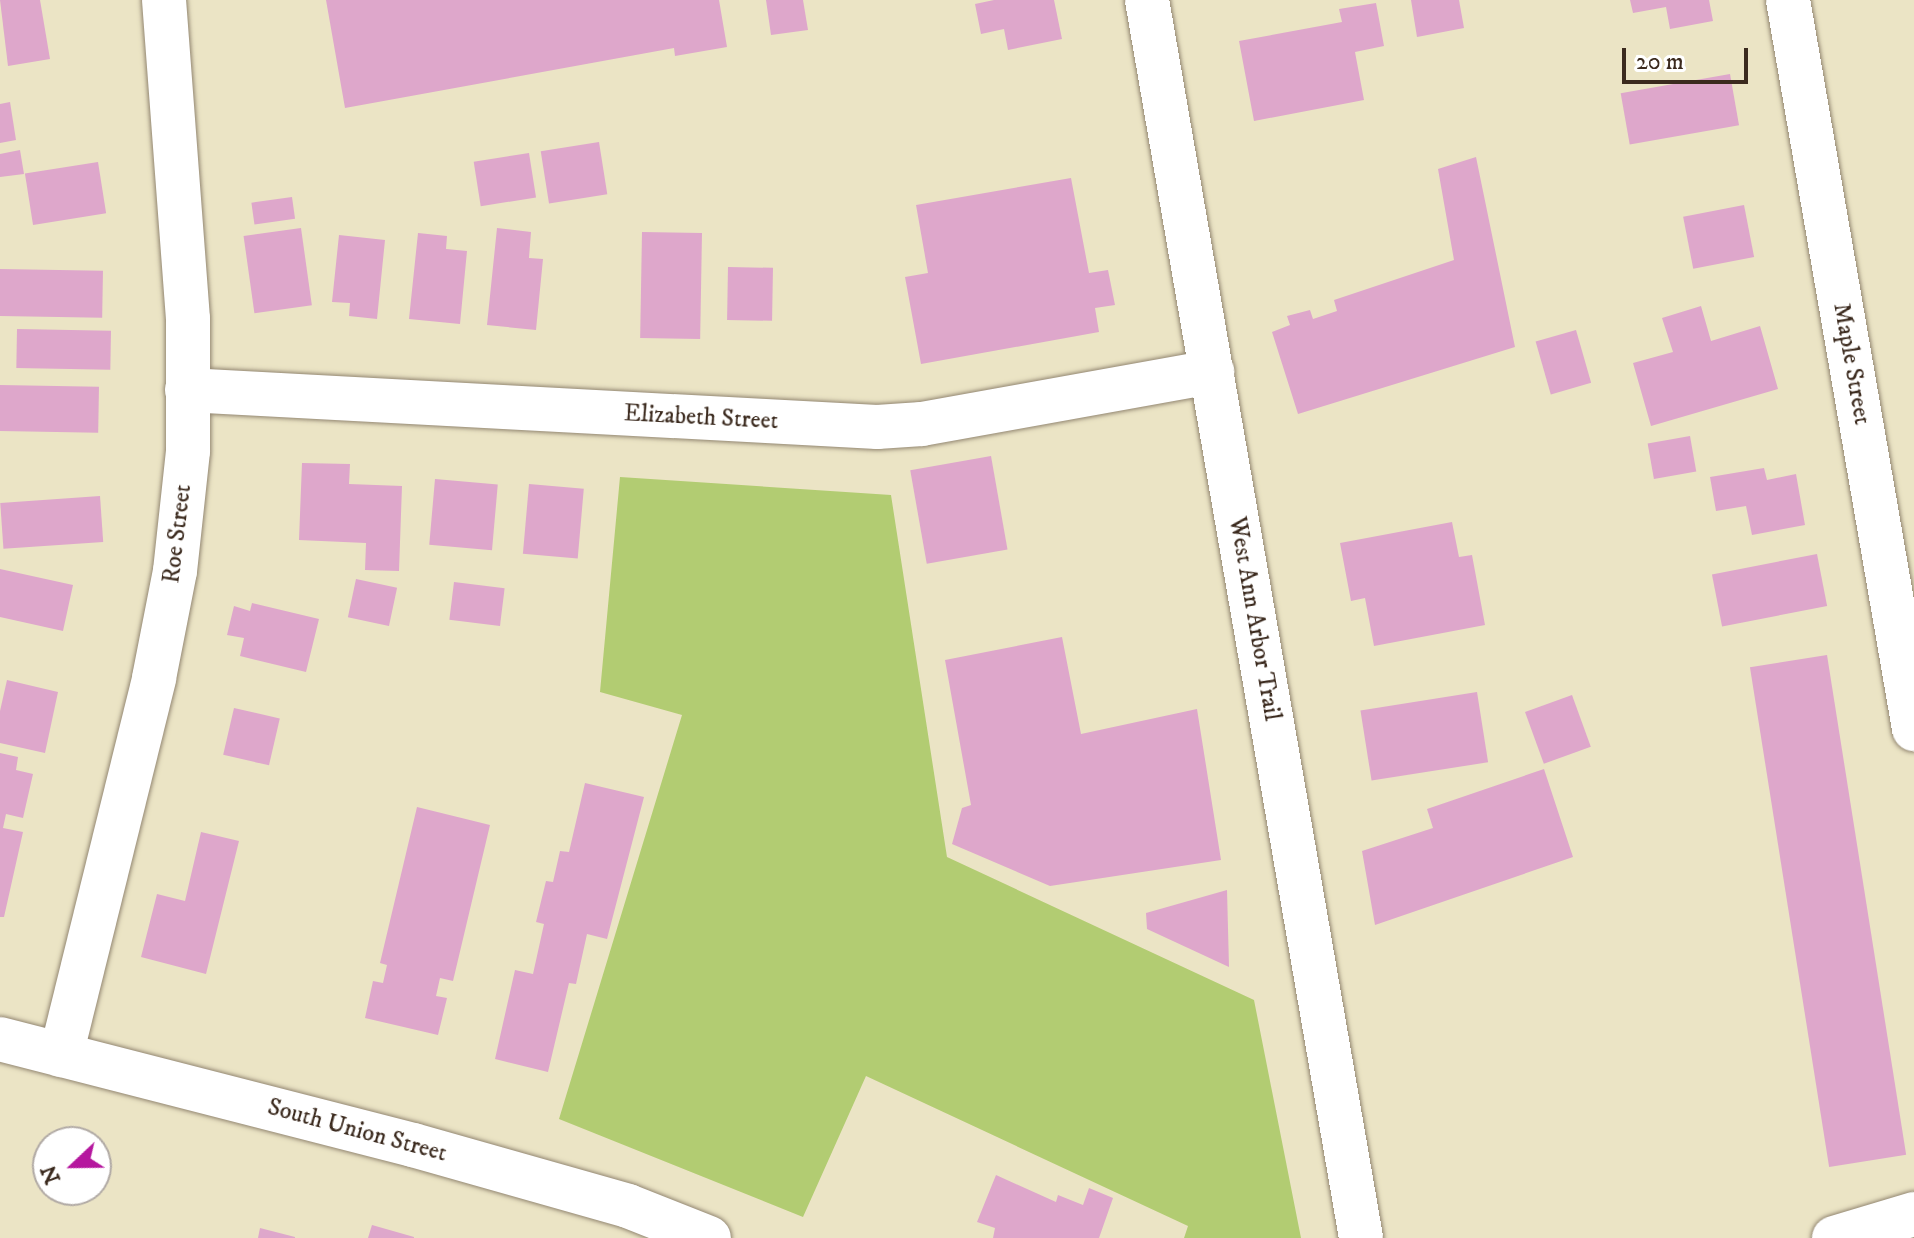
<!DOCTYPE html>
<html>
<head>
<meta charset="utf-8">
<style>
	body { margin:0 }
	#map { position:relative; width:1914px; height:1238px; overflow:hidden; background:#ebe4c5; font-family:"IM FELL DW Pica",serif }
	div>[style] { position:absolute }
	.green>* { inset:0; background:#b2cc72 }
	.building>* { inset:0; background:#dea7cb; transform-origin:0 0 }
	.roads { filter:drop-shadow(0 0 2px #938772) drop-shadow(0 0 2px #938772) }
	.minor>* { height:44px; margin:-22px; padding:0 22px; transform-origin:22px; border-radius:22px; background:#fff }
	.tertiary>* { height:44px; margin:-22px; padding:0 22px; transform-origin:22px; border-radius:22px; background:#fff }
	span { translate:-50% -50%; white-space:nowrap; text-align:center; line-height:1.15; -webkit-text-stroke:8px #fff; paint-order:stroke }
	.street-label { font-size:24px; color:#3b2a1e }
	.north { position:absolute; left:32px; top:1126px; width:80px; height:80px; box-sizing:border-box; background:#fff; border:2px solid #b1aaa5; border-radius:50%; rotate:248deg; font-size:22px; font-weight:700; line-height:32px; text-align:center; color:#3b2a1e }
	.north::after { content:''; display:block; margin:auto; width:28px; height:36px; background:#b5179e; clip-path:polygon(50% 0,100% 100%,50% 72%,0 100%) }
	.scale { position:absolute; left:1622px; top:48px; width:126px; height:36px; box-sizing:border-box; border:4px solid #3b2a1e; border-top:0; padding-left:10px; font-size:24px; line-height:28px; white-space:nowrap; color:#3b2a1e; -webkit-text-stroke:6px #fff; paint-order:stroke }
</style>
</head>
<body>
<div id="map">
	<div class="green">
		<i style="clip-path:polygon(620px 477px,891px 495px,947px 857px,1254px 1000px,1301px 1238px,1184px 1238px,1188px 1226px,866px 1076px,803px 1217px,559px 1119px,682px 715px,600px 692px)"></i>
	</div>
	<div class="building">
		<i style="clip-path:polygon(0 0,40px 0,50px 59px,8px 66px)"></i>
		<i style="clip-path:polygon(326px 0,719px 0,727px 47px,675px 56px,674px 48px,345px 108px)"></i>
		<i style="clip-path:polygon(766px 0,803px 0,808px 30px,771px 35px)"></i>
		<i style="clip-path:polygon(994px 0,1054px 0,1062px 39px,1008px 50px,1004px 29px,981px 34px,975px 4px)"></i>
		<i style="clip-path:polygon(1411px 0,1459px 0,1464px 28px,1417px 37px)"></i>
		<i style="clip-path:polygon(1630px 0,1709px 0,1713px 21px,1670px 29px,1666px 7px,1633px 13px)"></i>
		<i style="clip-path:polygon(1376px 3px,1384px 46px,1355px 52px,1364px 100px,1254px 121px,1239px 41px,1342px 22px,1339px 9px)"></i>
		<i style="left:1730px;top:74px;width:52px;height:111px;rotate:80deg"></i>
		<i style="clip-path:polygon(10px 102px,16px 140px,0 143px,0 104px)"></i>
		<i style="left:599px;top:142px;width:53px;height:59px;rotate:81deg"></i>
		<i style="clip-path:polygon(20px 150px,24px 174px,0 177px,0 154px)"></i>
		<i style="left:529px;top:153px;width:45px;height:56px;rotate:81deg"></i>
		<i style="clip-path:polygon(1476px 157px,1515px 347px,1298px 414px,1272px 332px,1290px 325px,1287px 316px,1310px 310px,1313px 319px,1337px 311px,1334px 300px,1454px 260px,1438px 169px)"></i>
		<i style="left:98px;top:162px;width:52px;height:74px;rotate:81deg"></i>
		<i style="clip-path:polygon(1071px 178px,1089px 273px,1108px 270px,1115px 305px,1095px 308px,1099px 332px,921px 364px,905px 277px,928px 273px,916px 205px)"></i>
		<i style="left:292px;top:197px;width:22px;height:41px;rotate:82deg"></i>
		<i style="left:1744px;top:205px;width:53px;height:62px;rotate:79deg"></i>
		<i style="left:301px;top:228px;width:78px;height:58px;rotate:82deg"></i>
		<i style="clip-path:polygon(497px 228px,531px 232px,529px 258px,543px 259px,536px 330px,487px 325px)"></i>
		<i style="left:642px;top:232px;width:60px;height:106px;rotate:1deg"></i>
		<i style="clip-path:polygon(418px 233px,447px 236px,446px 249px,467px 251px,460px 324px,409px 319px)"></i>
		<i style="clip-path:polygon(339px 235px,385px 240px,377px 319px,349px 316px,350px 303px,332px 302px)"></i>
		<i style="left:728px;top:267px;width:45px;height:53px;rotate:1deg"></i>
		<i style="left:0;top:269px;width:103px;height:47px;rotate:1deg"></i>
		<i style="clip-path:polygon(1701px 306px,1711px 341px,1760px 326px,1778px 389px,1651px 426px,1633px 363px,1673px 352px,1662px 318px)"></i>
		<i style="left:17px;top:329px;width:94px;height:39px;rotate:1deg"></i>
		<i style="left:1576px;top:330px;width:55px;height:42px;rotate:74deg"></i>
		<i style="left:0;top:385px;width:99px;height:46px;rotate:1deg"></i>
		<i style="left:1690px;top:436px;width:36px;height:43px;rotate:80deg"></i>
		<i style="left:991px;top:456px;width:95px;height:82px;rotate:80deg"></i>
		<i style="clip-path:polygon(302px 463px,350px 464px,349px 484px,402px 486px,399px 571px,365px 570px,366px 543px,299px 540px)"></i>
		<i style="clip-path:polygon(1764px 468px,1767px 480px,1796px 474px,1805px 525px,1752px 535px,1746px 506px,1716px 511px,1710px 477px)"></i>
		<i style="left:435px;top:479px;width:63px;height:66px;rotate:5deg"></i>
		<i style="left:529px;top:484px;width:55px;height:70px;rotate:5deg"></i>
		<i style="left:100px;top:496px;width:46px;height:100px;rotate:86deg"></i>
		<i style="clip-path:polygon(1452px 522px,1459px 557px,1472px 555px,1485px 625px,1374px 646px,1365px 598px,1351px 601px,1340px 543px)"></i>
		<i style="left:1817px;top:554px;width:53px;height:107px;rotate:79deg"></i>
		<i style="clip-path:polygon(0 569px,73px 585px,63px 631px,0 617px)"></i>
		<i style="left:356px;top:579px;width:42px;height:39px;rotate:12deg"></i>
		<i style="left:454px;top:582px;width:51px;height:38px;rotate:7deg"></i>
		<i style="clip-path:polygon(252px 603px,319px 619px,306px 672px,240px 656px,244px 638px,227px 635px,234px 606px,250px 611px)"></i>
		<i style="clip-path:polygon(1062px 637px,1081px 734px,1197px 709px,1221px 860px,1050px 886px,952px 844px,962px 808px,971px 805px,945px 660px)"></i>
		<i style="left:1827px;top:655px;width:506px;height:78px;rotate:81deg"></i>
		<i style="clip-path:polygon(7px 680px,58px 692px,45px 753px,0 743px,0 711px)"></i>
		<i style="left:1477px;top:692px;width:71px;height:118px;rotate:81deg"></i>
		<i style="left:1572px;top:695px;width:55px;height:50px;rotate:70deg"></i>
		<i style="left:234px;top:708px;width:47px;height:48px;rotate:13deg"></i>
		<i style="clip-path:polygon(0 753px,18px 757px,16px 770px,33px 774px,23px 818px,6px 814px,3px 828px,23px 832px,4px 917px,0 917px)"></i>
		<i style="clip-path:polygon(1544px 769px,1573px 857px,1375px 925px,1362px 851px,1433px 828px,1427px 809px)"></i>
		<i style="clip-path:polygon(585px 783px,644px 797px,607px 939px,587px 934px,576px 984px,569px 983px,548px 1072px,495px 1059px,515px 970px,533px 974px,544px 924px,536px 922px,546px 881px,553px 882px,560px 851px,569px 852px)"></i>
		<i style="clip-path:polygon(417px 807px,490px 825px,453px 981px,440px 978px,436px 996px,447px 998px,438px 1035px,365px 1018px,373px 981px,383px 983px,387px 965px,380px 963px)"></i>
		<i style="clip-path:polygon(201px 832px,239px 841px,206px 974px,141px 957px,157px 894px,185px 901px)"></i>
		<i style="clip-path:polygon(1227px 890px,1229px 967px,1147px 929px,1146px 913px)"></i>
		<i style="clip-path:polygon(996px 1175px,1056px 1202px,1058px 1195px,1083px 1205px,1089px 1188px,1113px 1198px,1099px 1238px,993px 1238px,995px 1228px,977px 1222px)"></i>
		<i style="clip-path:polygon(372px 1225px,414px 1237px,414px 1238px,368px 1238px)"></i>
		<i style="clip-path:polygon(260px 1228px,295px 1237px,295px 1238px,258px 1238px)"></i>
	</div>
	<div class="roads">
		<div class="minor">
			<i style="left:1788px;top:0;width:740px;rotate:80.19deg"></i>
			<i style="left:187px;top:390px;width:691px;rotate:3.07deg"></i>
			<i style="left:877px;top:427px;width:45px;rotate:-3.8deg"></i>
			<i style="left:922px;top:424px;width:295px;rotate:-10.2deg"></i>
			<i style="left:0;top:1039px;width:426px;rotate:14.4deg"></i>
			<i style="left:413px;top:1145px;width:223px;rotate:15.8deg"></i>
			<i style="left:628px;top:1206px;width:87px;rotate:21.6deg"></i>
			<i style="left:61px;top:1055px;width:388px;rotate:-76.1deg"></i>
			<i style="left:154px;top:678px;width:109px;rotate:-78.9deg"></i>
			<i style="left:175px;top:571px;width:121px;rotate:-83.8deg"></i>
			<i style="left:188px;top:451px;width:132px;rotate:-90deg"></i>
			<i style="left:188px;top:319px;width:320px;rotate:-94.3deg"></i>
			<i style="left:1834px;top:1238px;width:84px;rotate:-16.7deg"></i>
		</div>
		<div class="tertiary">
			<i style="left:1147px;top:0;width:1256px;rotate:80.19deg"></i>
		</div>
	</div>
	<div class="street-label">
		<span style="left:1851px;top:364px;rotate:80deg">Maple Street</span>
		<span style="left:701px;top:418px;rotate:3deg">Elizabeth Street</span>
		<span style="left:178px;top:534px;rotate:-83deg">Roe Street</span>
		<span style="left:1254px;top:619px;rotate:80deg">West Ann Arbor Trail</span>
		<span style="left:357px;top:1131px;rotate:15deg">South Union Street</span>
	</div>
	<div class="north">N</div>
	<div class="scale">20 m</div>
</div>
</body>
</html>
